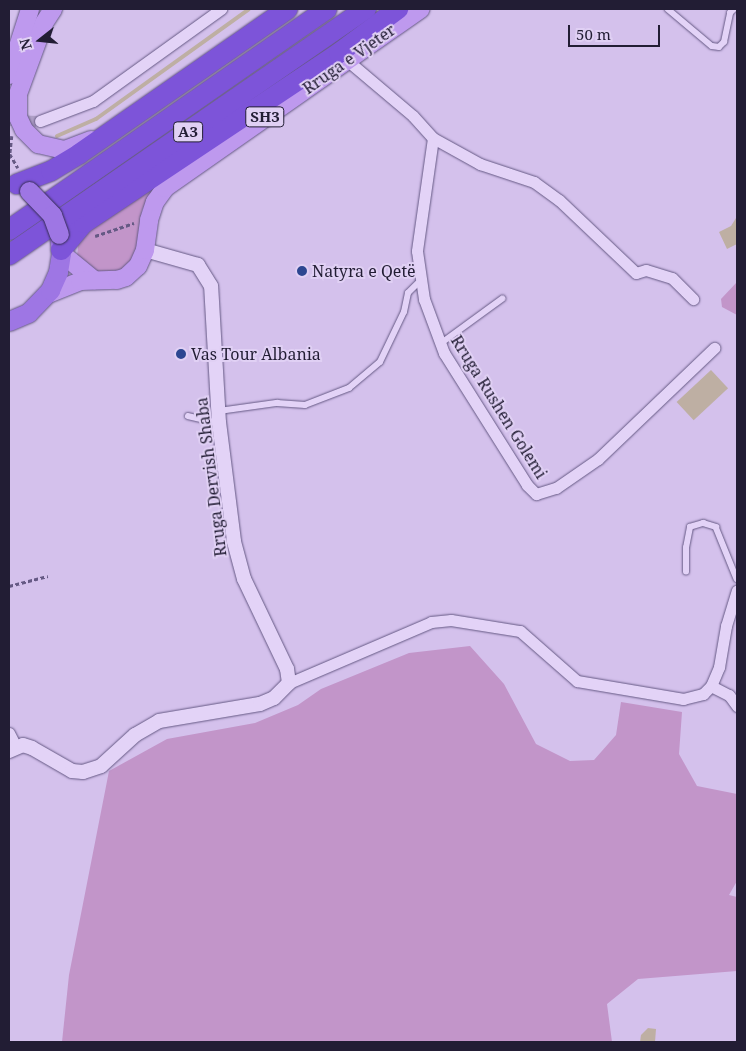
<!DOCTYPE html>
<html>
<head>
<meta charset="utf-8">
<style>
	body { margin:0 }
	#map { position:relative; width:746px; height:1051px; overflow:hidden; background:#d4c1ec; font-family:"Noto Serif",serif }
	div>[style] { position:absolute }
	.green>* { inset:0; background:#c295c9 }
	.water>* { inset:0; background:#beafa3; transform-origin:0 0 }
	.stream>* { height:4px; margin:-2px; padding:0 2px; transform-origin:2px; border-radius:2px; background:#beafa3 }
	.minor-tunnel>* { height:11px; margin-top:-5.5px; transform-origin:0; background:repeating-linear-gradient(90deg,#b0a0c7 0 11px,transparent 0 16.5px) }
	.path>* { height:2.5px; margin-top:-1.25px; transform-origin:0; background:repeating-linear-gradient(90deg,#655984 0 4px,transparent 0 6.5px) }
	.roads { filter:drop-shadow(0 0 1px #655984) drop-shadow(0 0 1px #655984) }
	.service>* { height:5.5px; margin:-2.75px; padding:0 2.75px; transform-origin:2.75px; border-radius:2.75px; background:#e3d3f7 }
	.minor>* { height:11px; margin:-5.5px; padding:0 5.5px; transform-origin:5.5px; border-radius:5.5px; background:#e3d3f7 }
	.tertiary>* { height:14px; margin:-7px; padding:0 7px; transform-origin:7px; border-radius:7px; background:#e3d3f7 }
	.primary>* { height:18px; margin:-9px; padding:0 9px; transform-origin:9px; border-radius:9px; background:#be99ee }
	.trunk>* { height:19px; margin:-9.5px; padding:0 9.5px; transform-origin:9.5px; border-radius:9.5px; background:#9e76e4 }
	.motorway>* { height:20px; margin:-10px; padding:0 10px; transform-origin:10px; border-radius:10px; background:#7d54d9 }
	.bridges { filter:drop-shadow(0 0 1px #352d52) drop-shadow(0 0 1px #352d52) }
	.trunk-bridge>* { height:19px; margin:-9.5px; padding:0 9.5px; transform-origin:9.5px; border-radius:9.5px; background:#9e76e4 }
	.dots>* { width:14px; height:14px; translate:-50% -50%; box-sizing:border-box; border:2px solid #e0d0f4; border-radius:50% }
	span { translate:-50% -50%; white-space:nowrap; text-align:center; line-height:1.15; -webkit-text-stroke:4px #e0d0f4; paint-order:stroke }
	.shield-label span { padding:1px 4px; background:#e0d0f4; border:1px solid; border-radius:4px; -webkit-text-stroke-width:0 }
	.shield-label { font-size:15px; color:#221d34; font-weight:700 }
	.street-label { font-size:16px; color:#221d34 }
	.poi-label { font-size:16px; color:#221d34 }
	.left { translate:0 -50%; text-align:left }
	.frame { position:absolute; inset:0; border:10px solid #221d34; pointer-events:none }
	.north { position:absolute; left:15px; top:15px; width:50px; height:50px; -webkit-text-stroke:4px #e0d0f4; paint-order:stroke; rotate:254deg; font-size:14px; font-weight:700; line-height:20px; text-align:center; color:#221d34 }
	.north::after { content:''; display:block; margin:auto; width:18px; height:22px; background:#221d34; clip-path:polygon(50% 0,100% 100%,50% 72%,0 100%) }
	.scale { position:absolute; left:568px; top:25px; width:92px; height:22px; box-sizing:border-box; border:2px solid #221d34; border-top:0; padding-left:6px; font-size:15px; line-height:18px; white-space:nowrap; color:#221d34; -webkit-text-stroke:4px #e0d0f4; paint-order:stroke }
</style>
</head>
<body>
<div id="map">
	<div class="green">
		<i style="clip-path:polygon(158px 181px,142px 210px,136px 250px,126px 270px,108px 274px,96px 271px,77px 256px,79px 239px)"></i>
		<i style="clip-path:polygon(737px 282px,737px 315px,722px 307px,721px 299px)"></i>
		<i style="clip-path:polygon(470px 646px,504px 684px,536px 744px,570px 761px,594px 760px,616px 735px,621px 702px,682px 712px,679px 754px,697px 786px,737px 794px,737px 881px,729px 895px,737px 897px,737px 971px,638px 979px,607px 1004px,612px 1042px,62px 1042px,69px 975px,109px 771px,167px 739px,255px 723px,298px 705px,321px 689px,409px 653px)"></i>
	</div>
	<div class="water">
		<i style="clip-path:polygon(736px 218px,737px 244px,727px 249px,719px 232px,731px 226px)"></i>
		<i style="left:711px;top:370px;width:25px;height:47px;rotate:47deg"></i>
		<i style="clip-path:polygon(648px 1028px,656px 1029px,655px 1042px,640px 1042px,641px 1035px)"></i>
	</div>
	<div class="stream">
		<i style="left:57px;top:136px;width:43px;rotate:-23.6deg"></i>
		<i style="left:96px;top:119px;width:188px;rotate:-35.7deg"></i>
	</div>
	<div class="minor-tunnel">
		<i style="left:9px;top:120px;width:31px;rotate:2deg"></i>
	</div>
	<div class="path">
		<i style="left:12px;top:136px;width:18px;rotate:96deg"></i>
		<i style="left:10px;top:154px;width:16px;rotate:60deg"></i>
		<i style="left:95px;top:236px;width:41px;rotate:-18.4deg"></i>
		<i style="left:9px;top:586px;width:40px;rotate:-14.4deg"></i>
	</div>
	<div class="roads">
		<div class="service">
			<i style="left:668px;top:9px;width:57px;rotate:40.1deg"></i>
			<i style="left:712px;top:46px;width:7px;rotate:8deg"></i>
			<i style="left:719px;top:47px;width:7px;rotate:-45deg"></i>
			<i style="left:724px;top:42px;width:30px;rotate:-78deg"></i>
			<i style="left:730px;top:13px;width:6px;rotate:-45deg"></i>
			<i style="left:440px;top:344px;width:77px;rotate:-36deg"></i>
			<i style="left:219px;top:411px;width:59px;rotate:-7.9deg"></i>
			<i style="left:277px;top:403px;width:28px;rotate:4deg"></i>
			<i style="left:305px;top:405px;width:47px;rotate:-21.1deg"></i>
			<i style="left:349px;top:388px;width:40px;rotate:-40deg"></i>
			<i style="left:380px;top:362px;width:55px;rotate:-64.4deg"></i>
			<i style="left:404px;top:312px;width:19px;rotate:-78deg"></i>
			<i style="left:408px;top:293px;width:17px;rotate:-45deg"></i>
			<i style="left:188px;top:416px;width:32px;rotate:13deg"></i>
			<i style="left:686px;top:572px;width:24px;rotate:-90deg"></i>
			<i style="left:686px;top:548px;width:21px;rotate:-79deg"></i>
			<i style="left:690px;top:527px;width:14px;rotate:-17deg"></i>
			<i style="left:703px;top:523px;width:14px;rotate:17deg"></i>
			<i style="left:716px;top:527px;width:56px;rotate:68deg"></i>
		</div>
		<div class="minor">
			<i style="left:348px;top:61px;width:85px;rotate:40.2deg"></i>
			<i style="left:413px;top:116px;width:30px;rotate:48deg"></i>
			<i style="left:433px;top:138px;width:114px;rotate:98.1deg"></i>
			<i style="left:417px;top:251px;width:49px;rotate:81.7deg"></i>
			<i style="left:424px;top:299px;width:58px;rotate:69.7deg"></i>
			<i style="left:444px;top:353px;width:156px;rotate:57.8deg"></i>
			<i style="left:527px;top:485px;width:13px;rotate:45deg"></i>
			<i style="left:536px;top:494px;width:21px;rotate:-17deg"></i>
			<i style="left:556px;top:488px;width:51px;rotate:-34.6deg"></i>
			<i style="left:598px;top:459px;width:161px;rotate:-43.7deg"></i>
			<i style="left:40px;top:121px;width:57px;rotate:-20.7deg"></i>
			<i style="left:93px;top:101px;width:158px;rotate:-35.7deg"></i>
			<i style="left:433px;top:138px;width:54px;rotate:29deg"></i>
			<i style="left:480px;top:164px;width:57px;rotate:18.4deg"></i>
			<i style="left:534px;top:182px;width:31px;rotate:36deg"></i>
			<i style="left:559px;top:200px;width:106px;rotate:43.5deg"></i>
			<i style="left:636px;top:273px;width:10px;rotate:-17deg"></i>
			<i style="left:646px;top:270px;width:27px;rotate:17deg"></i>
			<i style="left:672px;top:278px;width:30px;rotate:45deg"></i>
			<i style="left:289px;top:683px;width:155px;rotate:-23.2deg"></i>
			<i style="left:431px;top:622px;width:20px;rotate:-6deg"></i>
			<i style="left:451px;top:620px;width:70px;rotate:9.1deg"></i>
			<i style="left:520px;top:631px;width:76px;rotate:41.3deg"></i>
			<i style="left:577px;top:681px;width:108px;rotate:9.6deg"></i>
			<i style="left:683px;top:699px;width:21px;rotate:-14deg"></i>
			<i style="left:703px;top:694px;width:11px;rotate:-45deg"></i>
			<i style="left:711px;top:686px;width:21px;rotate:-67deg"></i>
			<i style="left:719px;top:667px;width:42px;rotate:-80.3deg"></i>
			<i style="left:726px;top:626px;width:37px;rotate:-73deg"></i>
			<i style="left:711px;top:686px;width:20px;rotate:27deg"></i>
			<i style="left:729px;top:695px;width:14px;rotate:54deg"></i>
			<i style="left:9px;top:733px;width:16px;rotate:63deg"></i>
		</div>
		<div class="tertiary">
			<i style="left:9px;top:751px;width:15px;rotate:-23deg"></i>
			<i style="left:23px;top:745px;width:9px;rotate:18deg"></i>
			<i style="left:32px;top:748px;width:46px;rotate:29.9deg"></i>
			<i style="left:72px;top:771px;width:11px;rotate:5deg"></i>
			<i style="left:83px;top:772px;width:19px;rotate:-18deg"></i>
			<i style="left:101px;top:766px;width:46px;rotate:-42.4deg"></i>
			<i style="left:135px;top:735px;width:28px;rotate:-30deg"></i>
			<i style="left:159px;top:721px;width:102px;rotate:-9.6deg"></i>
			<i style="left:260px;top:704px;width:15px;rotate:-23deg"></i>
			<i style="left:274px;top:698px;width:21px;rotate:-45deg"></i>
			<i style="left:289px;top:683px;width:14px;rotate:-98deg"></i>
			<i style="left:287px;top:669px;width:100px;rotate:-115.5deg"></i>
			<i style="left:244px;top:579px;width:39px;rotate:-105deg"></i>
			<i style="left:234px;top:541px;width:119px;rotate:-97.2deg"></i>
			<i style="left:219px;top:423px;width:137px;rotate:-93.3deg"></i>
			<i style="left:211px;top:286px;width:25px;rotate:-122deg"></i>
			<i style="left:198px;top:265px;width:55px;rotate:-164.2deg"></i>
		</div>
		<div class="primary">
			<i style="left:9px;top:75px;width:69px;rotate:-72.3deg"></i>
			<i style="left:18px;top:96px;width:21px;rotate:90deg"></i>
			<i style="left:18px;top:117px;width:14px;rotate:65deg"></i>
			<i style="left:24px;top:130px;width:20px;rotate:45deg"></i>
			<i style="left:38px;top:144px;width:28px;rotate:13deg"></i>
			<i style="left:65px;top:150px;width:28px;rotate:-21deg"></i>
			<i style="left:14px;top:105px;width:87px;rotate:-69.9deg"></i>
			<i style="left:44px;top:23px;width:17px;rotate:-57deg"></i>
			<i style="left:61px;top:253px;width:43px;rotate:39.3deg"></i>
			<i style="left:46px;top:295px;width:37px;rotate:-22deg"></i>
			<i style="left:80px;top:281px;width:37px;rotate:-2deg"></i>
			<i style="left:117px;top:280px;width:9px;rotate:-18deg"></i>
			<i style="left:126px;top:277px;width:16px;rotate:-43deg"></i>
			<i style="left:138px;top:266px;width:17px;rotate:-66deg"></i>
			<i style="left:145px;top:250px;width:30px;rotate:-82deg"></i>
			<i style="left:149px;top:220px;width:19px;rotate:-72deg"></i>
			<i style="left:155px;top:202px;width:17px;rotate:-54deg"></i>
			<i style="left:165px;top:188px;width:312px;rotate:-35deg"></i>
		</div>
		<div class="trunk">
			<i style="left:9px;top:321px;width:21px;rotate:-23deg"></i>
			<i style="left:28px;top:313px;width:32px;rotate:-46deg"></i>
			<i style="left:50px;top:290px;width:20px;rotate:-66deg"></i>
			<i style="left:58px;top:272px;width:19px;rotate:-81deg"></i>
			<i style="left:61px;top:253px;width:19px;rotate:-96deg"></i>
		</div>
		<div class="motorway">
			<i style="left:17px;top:184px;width:36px;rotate:-21deg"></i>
			<i style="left:51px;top:171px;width:33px;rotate:-31deg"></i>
			<i style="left:79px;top:154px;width:254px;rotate:-34.8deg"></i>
			<i style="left:9px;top:230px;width:387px;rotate:-34.8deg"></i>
			<i style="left:61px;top:250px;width:35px;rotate:-50deg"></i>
			<i style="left:84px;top:223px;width:306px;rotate:-33.7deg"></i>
			<i style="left:339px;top:53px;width:74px;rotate:-36.7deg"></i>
			<i style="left:9px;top:255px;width:434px;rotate:-34.6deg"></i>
		</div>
	</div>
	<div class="bridges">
		<div class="trunk-bridge">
			<i style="left:29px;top:191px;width:33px;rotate:46deg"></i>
			<i style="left:52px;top:215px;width:20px;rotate:70deg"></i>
		</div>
	</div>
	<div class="dots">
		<i style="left:302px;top:271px;background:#2c4691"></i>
		<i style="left:181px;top:354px;background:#2c4691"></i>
	</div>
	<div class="shield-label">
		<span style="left:265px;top:117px">SH3</span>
		<span style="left:188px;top:132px">A3</span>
	</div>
	<div class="street-label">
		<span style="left:349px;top:59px;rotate:-35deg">Rruga e Vjeter</span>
		<span style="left:499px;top:407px;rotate:58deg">Rruga Rushen Golemi</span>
		<span style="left:211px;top:477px;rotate:-97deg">Rruga Dervish Shaba</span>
	</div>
	<div class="poi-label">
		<span class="left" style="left:312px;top:271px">Natyra e Qetë</span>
		<span class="left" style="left:191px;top:354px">Vas Tour Albania</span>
	</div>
	<div class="frame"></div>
	<div class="north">N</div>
	<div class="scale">50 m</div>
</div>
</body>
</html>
